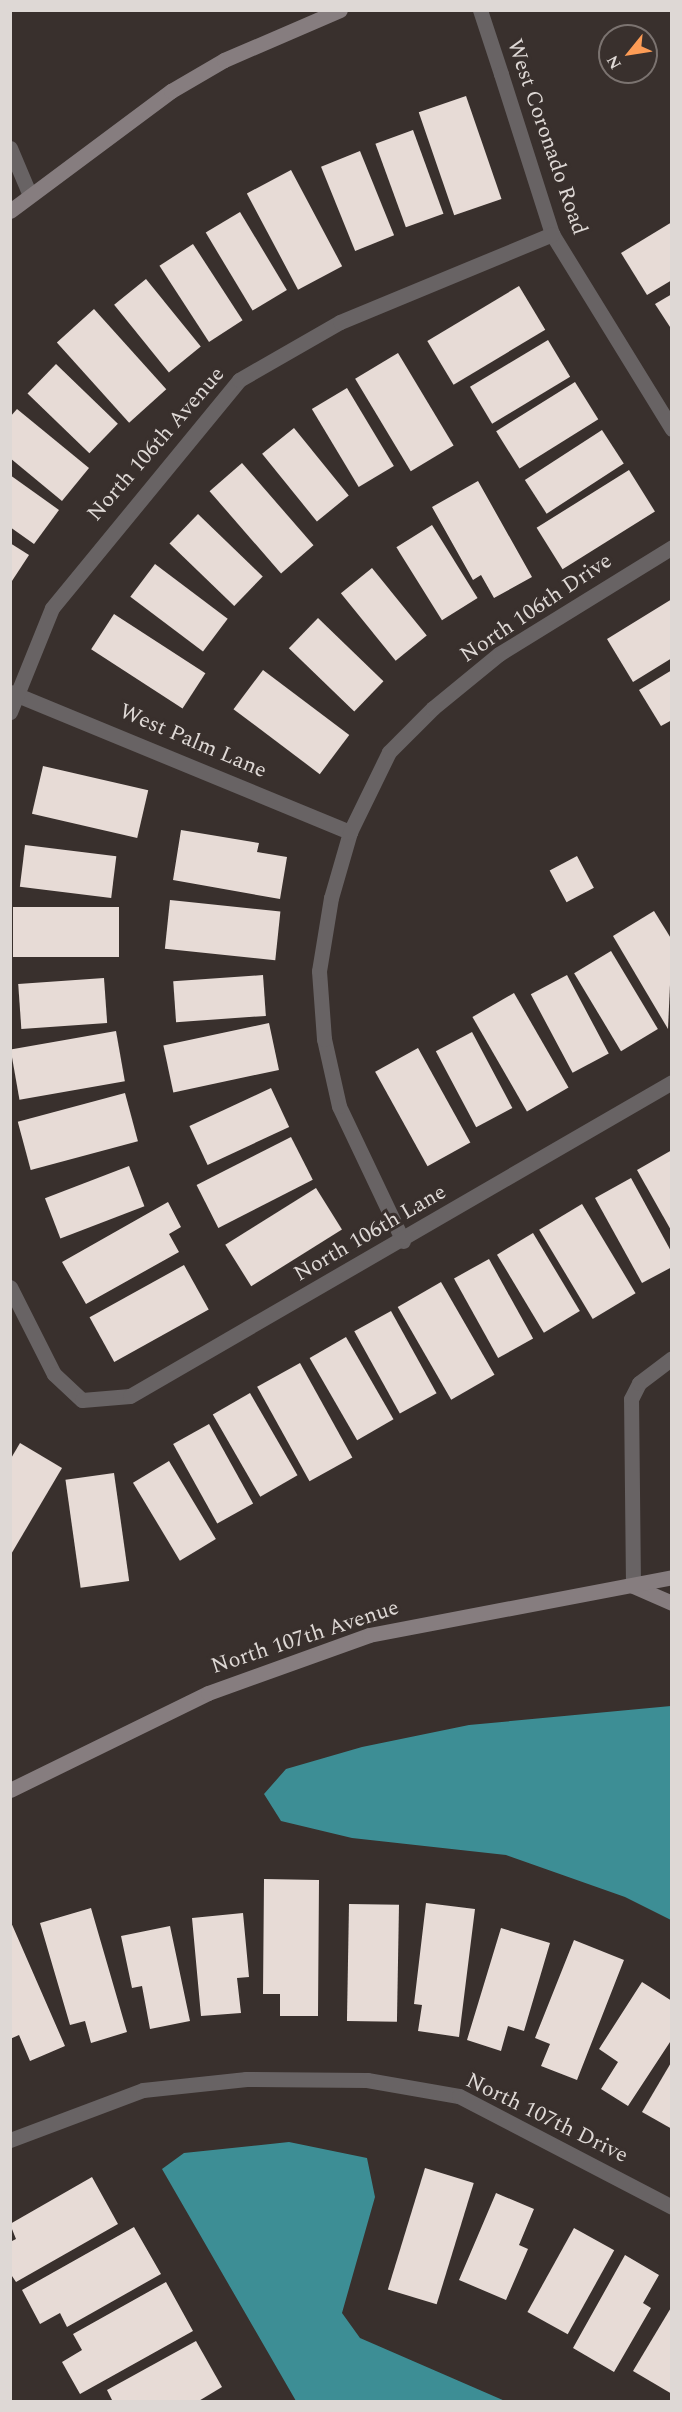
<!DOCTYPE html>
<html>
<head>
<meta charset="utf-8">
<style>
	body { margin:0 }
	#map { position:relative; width:682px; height:2412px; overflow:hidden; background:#39302d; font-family:Spectral,serif }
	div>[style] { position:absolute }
	.water>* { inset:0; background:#3d8e95 }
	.building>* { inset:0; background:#e7dbd6; transform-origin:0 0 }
	.lane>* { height:15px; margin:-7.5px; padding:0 7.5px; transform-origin:7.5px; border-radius:7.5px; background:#686364 }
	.street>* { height:15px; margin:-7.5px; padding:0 7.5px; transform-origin:7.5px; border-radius:7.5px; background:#686364 }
	.secondary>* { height:15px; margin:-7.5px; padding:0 7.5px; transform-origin:7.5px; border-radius:7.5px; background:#867d7f }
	span { translate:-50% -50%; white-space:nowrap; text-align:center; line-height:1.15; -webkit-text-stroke:6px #39302d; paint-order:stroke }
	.street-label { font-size:22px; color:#ded8d5 }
	.frame { position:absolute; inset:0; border:12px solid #ded8d5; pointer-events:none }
	.north { position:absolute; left:598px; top:24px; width:60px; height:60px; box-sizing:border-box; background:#39302d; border:2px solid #7b7370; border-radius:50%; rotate:240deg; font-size:16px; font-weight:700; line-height:24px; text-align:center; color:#ded8d5 }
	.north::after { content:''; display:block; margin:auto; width:21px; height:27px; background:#fd9c56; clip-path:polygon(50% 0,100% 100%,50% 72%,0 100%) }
</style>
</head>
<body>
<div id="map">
	<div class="water">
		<i style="clip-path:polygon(671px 1706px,671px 1920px,625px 1897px,506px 1855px,352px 1838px,281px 1821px,264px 1794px,286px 1769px,362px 1747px,469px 1725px)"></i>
		<i style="clip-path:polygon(289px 2142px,367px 2158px,375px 2197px,342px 2313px,360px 2338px,505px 2401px,296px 2401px,162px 2169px,184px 2153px)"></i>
	</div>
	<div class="building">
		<i style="left:466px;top:96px;width:109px;height:50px;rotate:71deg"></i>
		<i style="left:413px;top:130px;width:89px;height:40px;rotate:70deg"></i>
		<i style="left:360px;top:151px;width:91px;height:42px;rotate:68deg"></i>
		<i style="left:291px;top:170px;width:109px;height:50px;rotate:62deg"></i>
		<i style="left:240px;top:212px;width:91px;height:40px;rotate:59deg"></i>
		<i style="clip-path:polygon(672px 222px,672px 280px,647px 295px,621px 253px)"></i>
		<i style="left:193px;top:244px;width:91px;height:40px;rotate:57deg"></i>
		<i style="left:146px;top:279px;width:87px;height:41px;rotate:51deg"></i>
		<i style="left:519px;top:286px;width:51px;height:107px;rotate:59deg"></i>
		<i style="clip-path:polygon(672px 294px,672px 330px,655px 304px)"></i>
		<i style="left:94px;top:309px;width:108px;height:50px;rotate:48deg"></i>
		<i style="left:548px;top:340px;width:43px;height:91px;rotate:59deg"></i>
		<i style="left:398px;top:353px;width:108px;height:50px;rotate:59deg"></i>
		<i style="left:56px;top:364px;width:86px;height:41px;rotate:44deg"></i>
		<i style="left:575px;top:382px;width:44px;height:93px;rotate:58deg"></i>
		<i style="left:347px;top:388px;width:91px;height:41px;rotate:59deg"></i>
		<i style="clip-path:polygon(17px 409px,89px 468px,62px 501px,10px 458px,10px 417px)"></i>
		<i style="left:294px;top:428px;width:87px;height:41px;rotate:51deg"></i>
		<i style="left:602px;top:430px;width:40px;height:92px;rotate:57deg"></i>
		<i style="left:242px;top:463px;width:109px;height:43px;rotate:49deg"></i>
		<i style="left:629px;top:470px;width:49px;height:109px;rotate:58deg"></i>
		<i style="clip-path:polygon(10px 475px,59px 510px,34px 544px,10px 527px)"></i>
		<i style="clip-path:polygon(478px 481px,532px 577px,494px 598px,481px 575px,473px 580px,432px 507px)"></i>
		<i style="left:198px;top:514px;width:90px;height:41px;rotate:44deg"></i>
		<i style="left:432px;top:525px;width:86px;height:42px;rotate:58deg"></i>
		<i style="clip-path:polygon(10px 543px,29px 555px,10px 584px)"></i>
		<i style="left:155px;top:564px;width:91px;height:41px;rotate:37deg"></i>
		<i style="left:372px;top:568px;width:87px;height:40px;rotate:51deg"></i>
		<i style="clip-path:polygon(672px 599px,672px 658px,633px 682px,607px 639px)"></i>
		<i style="left:114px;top:614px;width:109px;height:42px;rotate:33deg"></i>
		<i style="left:318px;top:618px;width:91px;height:42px;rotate:44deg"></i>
		<i style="left:263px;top:670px;width:108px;height:49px;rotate:37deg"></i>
		<i style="clip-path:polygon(672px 670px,672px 720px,661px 726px,639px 690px)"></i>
		<i style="left:43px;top:766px;width:108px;height:49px;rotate:13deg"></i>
		<i style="clip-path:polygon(181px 830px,259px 843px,257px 852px,287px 857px,280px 899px,173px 880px)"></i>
		<i style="left:25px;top:845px;width:92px;height:42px;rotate:7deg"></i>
		<i style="left:577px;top:856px;width:36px;height:31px;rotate:62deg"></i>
		<i style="left:170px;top:900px;width:111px;height:49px;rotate:6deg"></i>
		<i style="left:13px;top:907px;width:106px;height:50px"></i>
		<i style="clip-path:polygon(654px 911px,672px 940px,668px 1029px,613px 936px)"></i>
		<i style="left:611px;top:951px;width:91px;height:43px;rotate:59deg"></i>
		<i style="left:263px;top:975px;width:41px;height:90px;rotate:86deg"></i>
		<i style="left:567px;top:975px;width:89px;height:41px;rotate:62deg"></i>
		<i style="left:104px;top:978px;width:45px;height:86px;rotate:86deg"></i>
		<i style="left:514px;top:993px;width:109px;height:48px;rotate:60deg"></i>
		<i style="left:269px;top:1023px;width:48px;height:108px;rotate:78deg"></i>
		<i style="left:116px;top:1031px;width:51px;height:107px;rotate:80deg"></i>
		<i style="left:472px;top:1032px;width:86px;height:41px;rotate:62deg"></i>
		<i style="left:418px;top:1048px;width:108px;height:49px;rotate:61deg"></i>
		<i style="left:271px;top:1088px;width:43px;height:90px;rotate:65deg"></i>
		<i style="left:125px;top:1093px;width:50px;height:111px;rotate:75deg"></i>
		<i style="left:291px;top:1137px;width:48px;height:106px;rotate:63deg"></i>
		<i style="clip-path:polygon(672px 1150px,672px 1232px,637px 1170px)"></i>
		<i style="left:129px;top:1166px;width:43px;height:90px;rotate:69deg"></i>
		<i style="clip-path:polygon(631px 1178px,672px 1253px,672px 1267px,642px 1283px,595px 1198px)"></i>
		<i style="left:316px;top:1188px;width:49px;height:107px;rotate:58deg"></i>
		<i style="clip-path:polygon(168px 1202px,181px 1227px,169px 1234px,179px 1252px,86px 1304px,62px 1262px)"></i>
		<i style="left:582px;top:1204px;width:104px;height:50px;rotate:59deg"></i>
		<i style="left:533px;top:1233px;width:91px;height:42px;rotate:59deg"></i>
		<i style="left:489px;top:1259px;width:91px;height:40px;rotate:61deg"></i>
		<i style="left:184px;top:1265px;width:51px;height:108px;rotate:61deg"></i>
		<i style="left:441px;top:1282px;width:107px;height:50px;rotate:60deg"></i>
		<i style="left:391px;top:1311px;width:94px;height:42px;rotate:61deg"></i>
		<i style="left:346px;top:1337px;width:95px;height:42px;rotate:60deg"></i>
		<i style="left:300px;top:1363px;width:108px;height:49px;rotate:61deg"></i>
		<i style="left:250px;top:1393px;width:95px;height:43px;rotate:60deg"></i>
		<i style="left:209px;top:1424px;width:91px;height:41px;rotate:61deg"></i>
		<i style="clip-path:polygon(20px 1443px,62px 1468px,10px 1556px,10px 1460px)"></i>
		<i style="left:169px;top:1461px;width:91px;height:42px;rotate:59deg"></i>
		<i style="left:114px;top:1473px;width:109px;height:49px;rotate:82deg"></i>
		<i style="clip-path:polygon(264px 1879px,319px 1880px,318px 2016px,280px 2016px,280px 1994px,263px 1994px)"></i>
		<i style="clip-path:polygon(426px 1903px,475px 1909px,459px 2037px,418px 2031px,422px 2005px,414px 2004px)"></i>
		<i style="left:349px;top:1904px;width:50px;height:117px;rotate:1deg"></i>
		<i style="clip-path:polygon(91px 1908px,127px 2032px,91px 2043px,85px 2021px,70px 2025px,40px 1923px)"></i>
		<i style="clip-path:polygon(243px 1913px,249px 1977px,237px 1978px,241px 2013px,201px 2016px,192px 1918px)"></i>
		<i style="clip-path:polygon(10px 1920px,65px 2046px,30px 2061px,19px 2035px,10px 2039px)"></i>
		<i style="clip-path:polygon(170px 1926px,190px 2021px,150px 2029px,142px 1986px,132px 1988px,121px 1936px)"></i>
		<i style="clip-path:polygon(501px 1928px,550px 1943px,524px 2031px,508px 2026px,501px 2051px,467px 2040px)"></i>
		<i style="clip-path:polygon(574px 1940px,624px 1960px,577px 2080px,541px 2066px,550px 2044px,535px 2038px)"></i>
		<i style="clip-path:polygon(642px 1982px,672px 2001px,672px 2039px,628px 2106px,601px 2089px,618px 2062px,599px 2049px)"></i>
		<i style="clip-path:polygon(672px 2061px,672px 2129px,642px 2112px)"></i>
		<i style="left:425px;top:2168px;width:51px;height:127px;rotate:17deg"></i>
		<i style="clip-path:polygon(92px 2177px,118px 2224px,16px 2282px,10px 2273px,10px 2242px,16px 2239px,10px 2224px)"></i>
		<i style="clip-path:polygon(496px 2193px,534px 2209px,519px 2245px,528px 2249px,506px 2300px,459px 2280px)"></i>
		<i style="clip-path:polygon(134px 2227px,161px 2274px,67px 2327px,60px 2313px,40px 2324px,22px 2290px)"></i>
		<i style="left:574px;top:2228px;width:46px;height:96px;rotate:29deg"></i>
		<i style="clip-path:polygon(625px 2255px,659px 2275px,643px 2303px,651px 2308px,614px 2372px,573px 2348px)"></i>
		<i style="clip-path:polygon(166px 2282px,193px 2331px,80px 2394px,62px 2362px,82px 2350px,73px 2334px)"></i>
		<i style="clip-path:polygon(672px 2306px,672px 2394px,633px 2371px)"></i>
		<i style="clip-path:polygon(196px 2341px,222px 2387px,197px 2402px,113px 2402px,107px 2390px)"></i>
	</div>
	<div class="lane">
		<i style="left:480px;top:10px;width:67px;rotate:71.8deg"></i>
		<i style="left:633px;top:1586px;width:187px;rotate:-90.6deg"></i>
		<i style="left:631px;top:1399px;width:18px;rotate:-63deg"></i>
		<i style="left:639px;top:1383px;width:41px;rotate:-37.1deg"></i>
	</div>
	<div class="street">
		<i style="left:501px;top:74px;width:168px;rotate:72.3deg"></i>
		<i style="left:552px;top:234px;width:229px;rotate:58.4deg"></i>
		<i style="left:10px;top:148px;width:49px;rotate:67.1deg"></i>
		<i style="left:10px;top:692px;width:368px;rotate:22.4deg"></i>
		<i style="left:10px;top:712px;width:112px;rotate:-68deg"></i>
		<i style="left:52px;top:608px;width:295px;rotate:-50.6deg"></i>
		<i style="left:239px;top:380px;width:116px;rotate:-29.9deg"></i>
		<i style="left:340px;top:322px;width:230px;rotate:-22.5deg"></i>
		<i style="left:403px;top:1241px;width:149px;rotate:-115.4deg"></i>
		<i style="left:339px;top:1106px;width:69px;rotate:-102.6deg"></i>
		<i style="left:324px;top:1039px;width:68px;rotate:-94.2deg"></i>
		<i style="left:319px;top:971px;width:74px;rotate:-80.7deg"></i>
		<i style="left:331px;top:898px;width:69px;rotate:-73.9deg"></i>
		<i style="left:350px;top:832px;width:89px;rotate:-64deg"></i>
		<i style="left:389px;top:752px;width:62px;rotate:-45deg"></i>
		<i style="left:433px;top:708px;width:85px;rotate:-39.3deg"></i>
		<i style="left:499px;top:654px;width:203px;rotate:-31.7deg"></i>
		<i style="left:10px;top:1287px;width:97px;rotate:63.2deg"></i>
		<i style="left:54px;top:1374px;width:38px;rotate:43deg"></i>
		<i style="left:82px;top:1400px;width:48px;rotate:-4.8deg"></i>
		<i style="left:130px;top:1396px;width:626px;rotate:-30.09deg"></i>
		<i style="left:10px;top:2140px;width:142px;rotate:-20.6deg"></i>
		<i style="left:143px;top:2090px;width:104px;rotate:-6.1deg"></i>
		<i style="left:246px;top:2079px;width:121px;rotate:0.5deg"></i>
		<i style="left:367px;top:2080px;width:93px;rotate:9.9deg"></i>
		<i style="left:459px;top:2096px;width:240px;rotate:27.5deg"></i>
	</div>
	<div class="secondary">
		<i style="left:10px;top:211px;width:201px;rotate:-36.7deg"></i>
		<i style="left:171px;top:91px;width:61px;rotate:-30.3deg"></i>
		<i style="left:224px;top:60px;width:126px;rotate:-23.3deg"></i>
		<i style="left:633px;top:1586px;width:43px;rotate:23.6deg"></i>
		<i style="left:10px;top:1790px;width:220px;rotate:-26.1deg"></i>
		<i style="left:208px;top:1693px;width:171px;rotate:-19.8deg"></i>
		<i style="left:369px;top:1635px;width:309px;rotate:-10.8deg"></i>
	</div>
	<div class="street-label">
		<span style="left:547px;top:137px;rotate:71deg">West Coronado Road</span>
		<span style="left:156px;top:444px;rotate:-49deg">North 106th Avenue</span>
		<span style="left:536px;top:608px;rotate:-34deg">North 106th Drive</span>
		<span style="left:193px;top:741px;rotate:23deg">West Palm Lane</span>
		<span style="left:370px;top:1233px;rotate:-30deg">North 106th Lane</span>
		<span style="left:305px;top:1637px;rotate:-18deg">North 107th Avenue</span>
		<span style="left:547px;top:2118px;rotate:26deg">North 107th Drive</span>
	</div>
	<div class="frame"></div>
	<div class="north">N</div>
</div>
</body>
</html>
